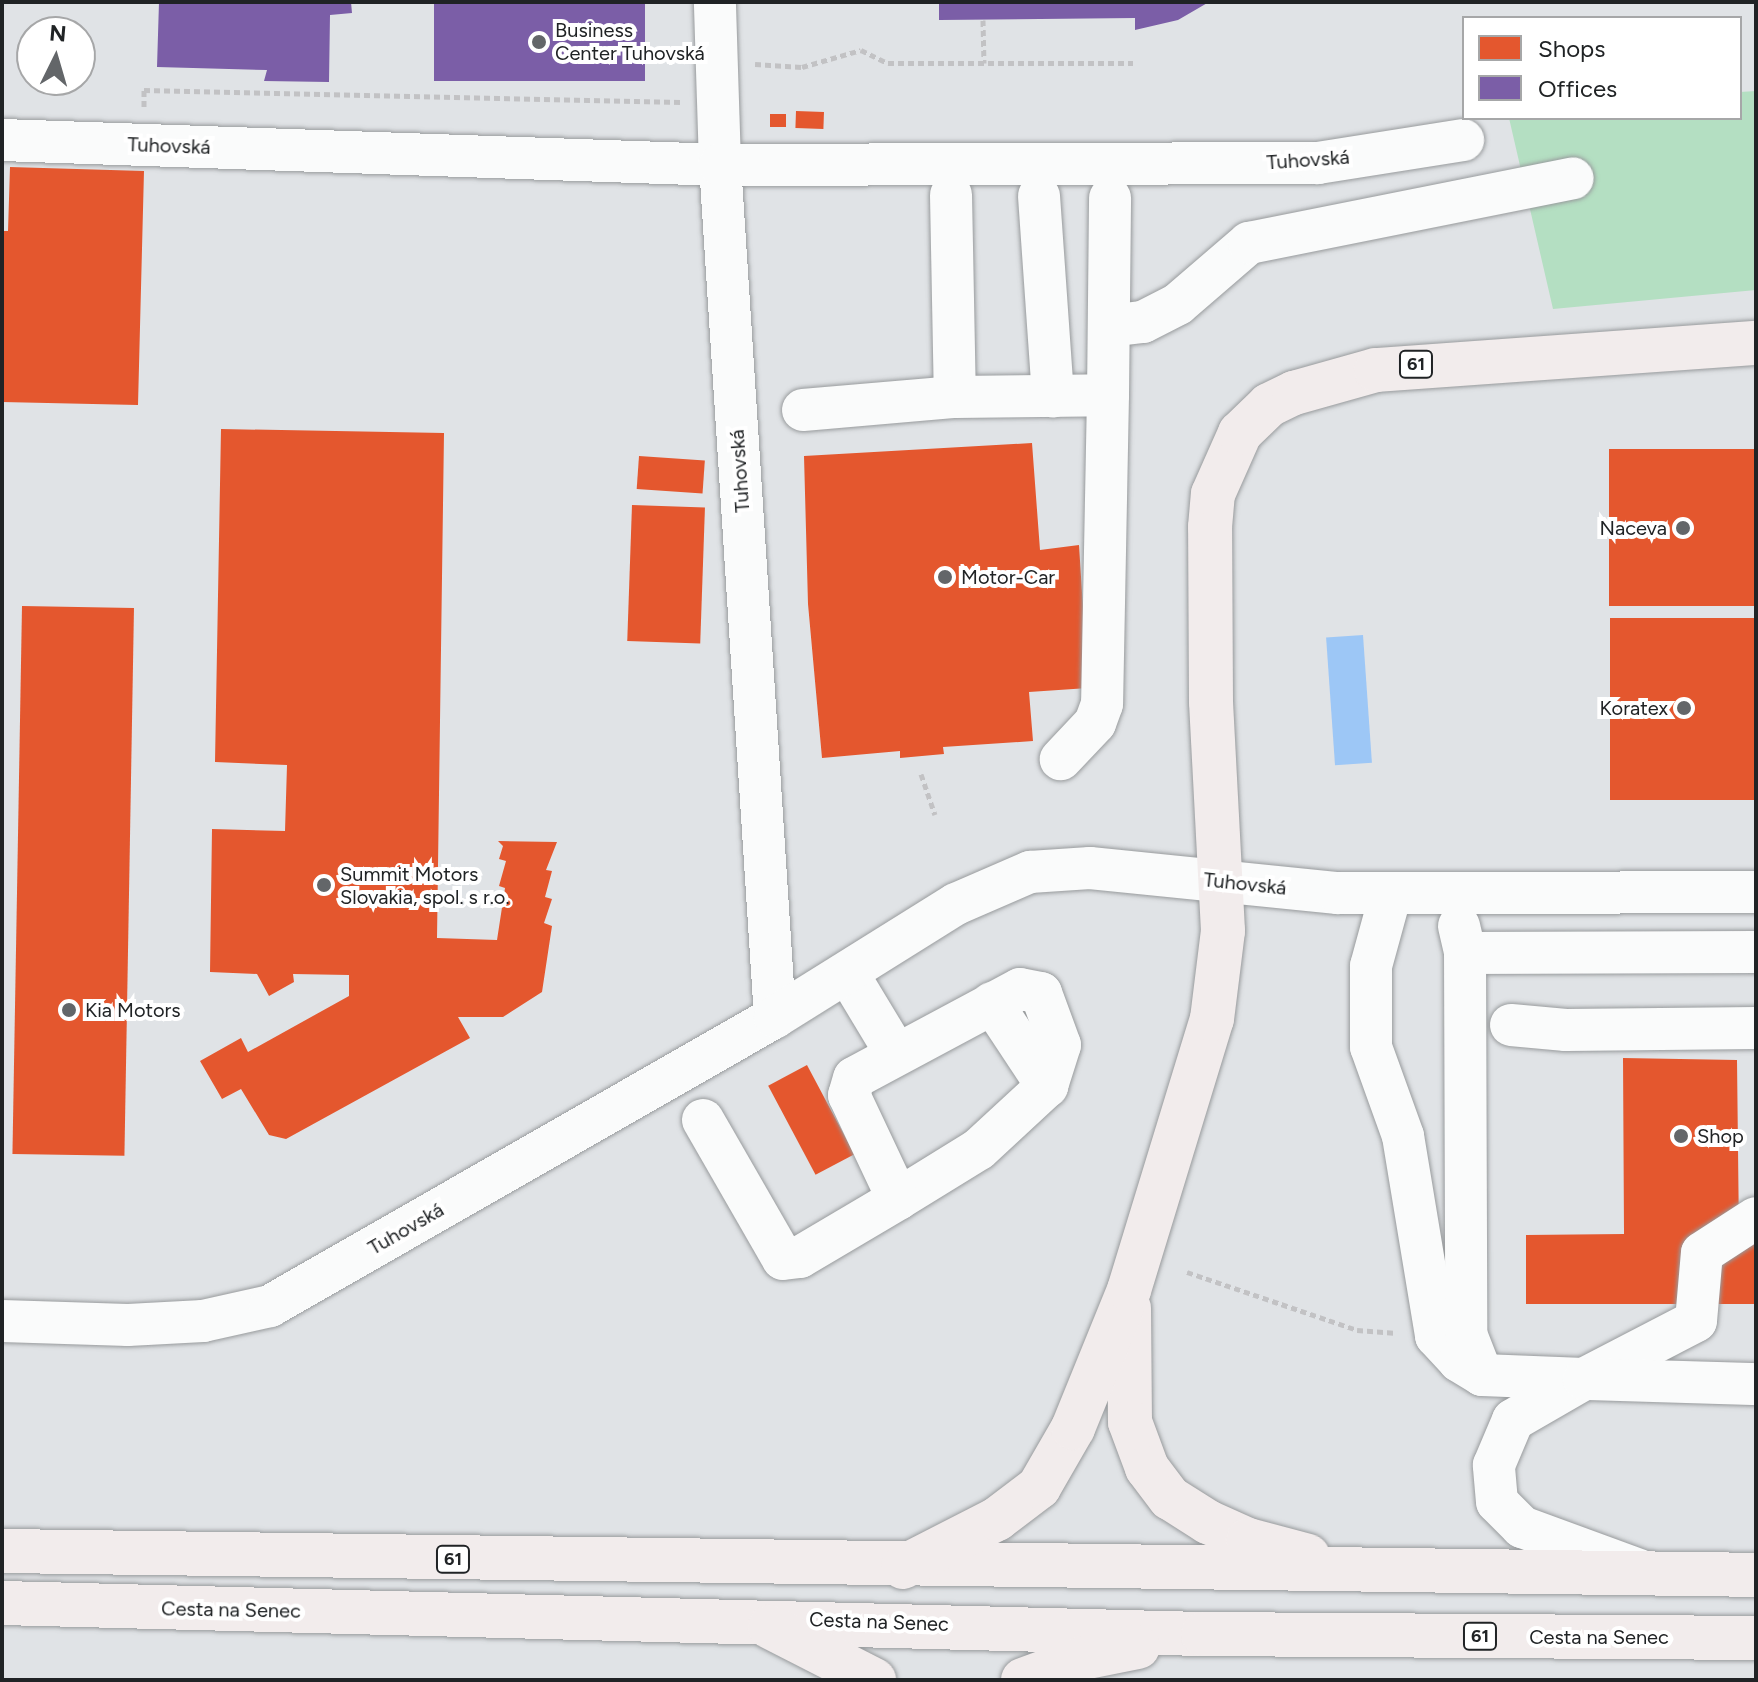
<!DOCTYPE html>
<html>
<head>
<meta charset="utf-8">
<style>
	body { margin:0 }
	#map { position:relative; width:1758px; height:1682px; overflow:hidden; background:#e0e3e6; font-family:Figtree,sans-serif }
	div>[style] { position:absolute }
	.green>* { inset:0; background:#b4dfc2 }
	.water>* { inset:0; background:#9dc7f6; transform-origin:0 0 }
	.shops>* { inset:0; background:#e4572e; transform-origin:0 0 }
	.offices>* { inset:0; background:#7b5ea7; transform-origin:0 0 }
	.path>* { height:5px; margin-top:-2.5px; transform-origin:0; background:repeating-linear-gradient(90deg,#c2c2c4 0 6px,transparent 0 10px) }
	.roads { filter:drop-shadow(0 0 2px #989b9d) drop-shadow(0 0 2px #989b9d) }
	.minor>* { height:42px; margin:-21px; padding:0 21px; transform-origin:21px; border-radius:21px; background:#fafbfb }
	.major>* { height:44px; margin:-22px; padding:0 22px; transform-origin:22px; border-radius:22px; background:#f2ecec }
	.dots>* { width:22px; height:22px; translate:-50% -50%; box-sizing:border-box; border:4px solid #fff; border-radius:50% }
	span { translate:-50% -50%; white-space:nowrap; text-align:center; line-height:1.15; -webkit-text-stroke:8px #fff; paint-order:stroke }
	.shield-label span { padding:2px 6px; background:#fff; border:2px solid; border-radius:6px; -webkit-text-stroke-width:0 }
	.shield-label { font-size:18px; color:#202325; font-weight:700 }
	.poi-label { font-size:20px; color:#202325 }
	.left { translate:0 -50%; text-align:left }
	.right { translate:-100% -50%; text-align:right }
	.street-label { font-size:20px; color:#202325 }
	.frame { position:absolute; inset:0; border:4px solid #202325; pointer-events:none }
	.legend { position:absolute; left:1462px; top:16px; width:280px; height:104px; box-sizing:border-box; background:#fff; border:2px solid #a6a7a8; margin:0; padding:10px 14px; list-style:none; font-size:24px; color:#202325 }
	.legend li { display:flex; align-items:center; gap:16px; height:40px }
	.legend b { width:40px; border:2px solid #a6a7a8 }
	.north { position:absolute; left:16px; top:16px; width:80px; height:80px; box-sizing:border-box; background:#fff; border:2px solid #a6a7a8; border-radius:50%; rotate:5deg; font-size:22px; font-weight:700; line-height:32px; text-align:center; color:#202325 }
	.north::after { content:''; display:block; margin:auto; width:28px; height:36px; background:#636669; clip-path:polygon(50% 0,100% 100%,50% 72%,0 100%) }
</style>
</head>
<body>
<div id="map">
	<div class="green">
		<i style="clip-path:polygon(1756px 91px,1756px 290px,1553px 309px,1509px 118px,1740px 118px,1740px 92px)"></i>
	</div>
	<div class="water">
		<i style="left:1363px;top:635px;width:128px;height:37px;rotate:86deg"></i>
	</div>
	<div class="shops">
		<i style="left:796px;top:111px;width:28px;height:17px;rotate:2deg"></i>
		<i style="left:770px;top:114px;width:16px;height:13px"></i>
		<i style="clip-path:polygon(10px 167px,144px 171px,138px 405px,2px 402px,2px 231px,8px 231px)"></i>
		<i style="clip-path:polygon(221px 429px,444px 433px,437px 938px,497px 940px,505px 888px,499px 886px,506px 861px,499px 859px,503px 846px,498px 841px,557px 842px,546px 870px,552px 871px,545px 897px,552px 899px,544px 923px,552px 926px,542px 992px,503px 1017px,458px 1017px,470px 1038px,286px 1139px,269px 1135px,241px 1089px,222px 1099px,200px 1061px,241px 1038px,248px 1052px,349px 996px,349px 975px,293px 974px,294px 982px,269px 996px,257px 974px,210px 972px,212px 829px,285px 831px,287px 765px,215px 762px)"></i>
		<i style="clip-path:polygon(1032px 443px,1040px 550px,1079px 545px,1088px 688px,1029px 692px,1033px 741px,943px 747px,944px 754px,900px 758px,900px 751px,822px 758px,808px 604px,804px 456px)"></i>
		<i style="left:1756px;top:449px;width:157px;height:147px;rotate:90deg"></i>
		<i style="left:639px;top:456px;width:66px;height:33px;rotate:4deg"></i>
		<i style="left:632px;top:505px;width:73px;height:136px;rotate:2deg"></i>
		<i style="left:22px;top:606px;width:112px;height:548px;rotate:1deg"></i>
		<i style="left:1756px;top:618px;width:182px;height:146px;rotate:90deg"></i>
		<i style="clip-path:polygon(1623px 1058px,1737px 1060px,1739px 1237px,1756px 1237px,1756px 1304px,1526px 1304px,1526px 1235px,1624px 1234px)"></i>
		<i style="left:807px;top:1065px;width:101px;height:44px;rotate:62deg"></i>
	</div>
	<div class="offices">
		<i style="clip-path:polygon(159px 2px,351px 2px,352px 13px,330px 15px,329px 82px,264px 81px,267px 70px,157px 67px)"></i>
		<i style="left:434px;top:2px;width:211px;height:79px"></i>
		<i style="clip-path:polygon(939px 2px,1209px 2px,1178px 20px,1135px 30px,1135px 18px,939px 20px)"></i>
	</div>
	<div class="path">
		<i style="left:983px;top:20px;width:43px;rotate:88.7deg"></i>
		<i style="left:755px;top:64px;width:47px;rotate:3.7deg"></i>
		<i style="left:802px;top:67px;width:61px;rotate:-16.1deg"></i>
		<i style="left:861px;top:50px;width:30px;rotate:26deg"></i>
		<i style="left:888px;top:63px;width:245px"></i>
		<i style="left:144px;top:107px;width:17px;rotate:-90deg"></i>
		<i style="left:144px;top:90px;width:537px;rotate:1.28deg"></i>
		<i style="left:921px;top:774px;width:43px;rotate:71.1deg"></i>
		<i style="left:1187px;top:1272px;width:180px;rotate:18.8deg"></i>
		<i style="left:1357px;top:1330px;width:40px;rotate:4.3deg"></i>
	</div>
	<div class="roads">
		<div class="minor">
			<i style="left:2px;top:140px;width:718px;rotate:1.99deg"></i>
			<i style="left:720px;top:165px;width:163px;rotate:-91.8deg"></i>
			<i style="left:951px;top:195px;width:202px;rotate:88.9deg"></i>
			<i style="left:1039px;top:196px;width:201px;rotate:86deg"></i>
			<i style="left:1109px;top:326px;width:34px;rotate:-7deg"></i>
			<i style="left:1143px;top:322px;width:39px;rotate:-27deg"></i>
			<i style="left:1178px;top:304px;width:94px;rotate:-40.7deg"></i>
			<i style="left:1249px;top:243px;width:330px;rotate:-11.3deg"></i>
			<i style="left:1108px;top:395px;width:197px;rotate:-89.4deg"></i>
			<i style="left:803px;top:410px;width:153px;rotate:-4.9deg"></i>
			<i style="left:955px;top:397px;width:153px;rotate:-0.7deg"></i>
			<i style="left:1108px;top:395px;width:309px;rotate:91.1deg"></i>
			<i style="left:1102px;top:704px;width:20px;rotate:110deg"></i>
			<i style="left:1095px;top:723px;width:50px;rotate:133.4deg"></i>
			<i style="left:1391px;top:893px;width:76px;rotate:105.3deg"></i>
			<i style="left:1371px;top:966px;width:81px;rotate:90deg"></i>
			<i style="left:1371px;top:1047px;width:95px;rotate:70.2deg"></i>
			<i style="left:1403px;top:1136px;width:203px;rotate:80.6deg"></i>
			<i style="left:1436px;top:1336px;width:34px;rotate:47deg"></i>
			<i style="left:1459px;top:1361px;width:27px;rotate:31deg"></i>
			<i style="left:1482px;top:1375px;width:102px;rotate:2.2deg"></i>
			<i style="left:1584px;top:1379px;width:126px;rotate:-27.4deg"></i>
			<i style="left:1696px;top:1321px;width:68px;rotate:-85deg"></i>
			<i style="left:1702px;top:1253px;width:64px;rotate:-32.9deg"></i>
			<i style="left:1459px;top:926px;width:28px;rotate:77deg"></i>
			<i style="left:1465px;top:953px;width:291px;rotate:-0.2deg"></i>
			<i style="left:1465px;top:953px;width:381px;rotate:89.8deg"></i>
			<i style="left:1466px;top:1334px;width:44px;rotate:68.7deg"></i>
			<i style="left:848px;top:974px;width:91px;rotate:58.9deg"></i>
			<i style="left:992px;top:1003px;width:100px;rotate:56.5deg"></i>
			<i style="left:775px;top:1017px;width:854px;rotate:-93.69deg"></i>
			<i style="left:720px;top:165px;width:598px;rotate:-0.19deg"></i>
			<i style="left:1318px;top:163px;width:147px;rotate:-9deg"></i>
			<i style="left:1511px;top:1025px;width:55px;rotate:5.2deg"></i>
			<i style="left:1566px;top:1030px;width:190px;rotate:-0.6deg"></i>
			<i style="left:703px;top:1120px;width:160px;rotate:60.1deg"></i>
			<i style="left:783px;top:1259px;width:17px;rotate:-7deg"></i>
			<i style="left:800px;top:1257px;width:114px;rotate:-30.6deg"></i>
			<i style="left:898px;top:1199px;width:95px;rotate:-31.7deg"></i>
			<i style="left:979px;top:1149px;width:93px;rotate:-42.8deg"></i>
			<i style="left:1047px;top:1086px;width:43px;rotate:-72.4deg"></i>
			<i style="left:1060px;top:1045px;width:55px;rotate:-110.1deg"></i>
			<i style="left:1041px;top:993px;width:21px;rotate:-169deg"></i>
			<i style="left:1020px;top:989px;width:188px;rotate:151.8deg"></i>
			<i style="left:854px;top:1078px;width:18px;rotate:106deg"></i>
			<i style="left:849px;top:1095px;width:115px;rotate:64.8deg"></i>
			<i style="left:2px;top:1321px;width:126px;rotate:1.8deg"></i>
			<i style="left:128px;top:1325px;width:75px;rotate:-3.1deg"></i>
			<i style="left:203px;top:1321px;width:69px;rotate:-12.6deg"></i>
			<i style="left:270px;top:1306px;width:582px;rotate:-29.78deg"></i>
			<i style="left:775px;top:1017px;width:213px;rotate:-32deg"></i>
			<i style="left:956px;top:904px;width:81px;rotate:-23.4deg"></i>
			<i style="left:1030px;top:872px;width:60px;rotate:-3.8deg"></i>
			<i style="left:1090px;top:868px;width:249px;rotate:5.8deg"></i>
			<i style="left:1338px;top:893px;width:418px;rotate:-0.1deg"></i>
			<i style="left:1639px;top:1570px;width:125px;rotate:-159.8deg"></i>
			<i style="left:1522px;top:1527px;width:35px;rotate:-135deg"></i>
			<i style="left:1497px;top:1502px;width:37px;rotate:-95deg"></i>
			<i style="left:1494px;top:1465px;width:49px;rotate:-67.1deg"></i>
			<i style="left:1513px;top:1420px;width:82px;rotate:-30deg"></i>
			<i style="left:1584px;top:1379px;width:172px;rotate:1.7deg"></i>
		</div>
		<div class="major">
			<i style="left:1129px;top:1308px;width:114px;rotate:89.5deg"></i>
			<i style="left:1130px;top:1422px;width:49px;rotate:69.7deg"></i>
			<i style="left:1147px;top:1468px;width:38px;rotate:53deg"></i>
			<i style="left:1170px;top:1498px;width:45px;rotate:32.3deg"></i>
			<i style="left:1208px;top:1522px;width:44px;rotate:24.2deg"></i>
			<i style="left:1248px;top:1540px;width:62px;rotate:14.9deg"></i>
			<i style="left:2px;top:1551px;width:1754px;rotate:0.78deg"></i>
			<i style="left:903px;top:1567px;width:106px;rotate:-27.1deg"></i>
			<i style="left:997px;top:1519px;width:53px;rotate:-37.3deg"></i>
			<i style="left:1039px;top:1487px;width:68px;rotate:-60deg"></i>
			<i style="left:1073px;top:1428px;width:149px;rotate:-67.9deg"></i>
			<i style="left:1129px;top:1290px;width:283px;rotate:-73deg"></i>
			<i style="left:1212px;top:1019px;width:89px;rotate:-82.9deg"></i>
			<i style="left:1223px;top:931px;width:229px;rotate:-93deg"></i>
			<i style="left:1211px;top:702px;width:175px;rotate:-90.3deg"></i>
			<i style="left:1210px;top:527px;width:33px;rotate:-85deg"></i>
			<i style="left:1213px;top:494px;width:67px;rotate:-66.1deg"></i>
			<i style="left:1240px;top:433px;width:40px;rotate:-44deg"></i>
			<i style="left:1269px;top:405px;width:28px;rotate:-26deg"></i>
			<i style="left:1294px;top:393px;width:85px;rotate:-15.7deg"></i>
			<i style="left:1376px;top:370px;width:381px;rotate:-4.1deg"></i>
			<i style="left:2px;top:1603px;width:1201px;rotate:1.48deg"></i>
			<i style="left:1203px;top:1634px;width:553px;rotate:0.41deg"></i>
			<i style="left:770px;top:1627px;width:117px;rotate:27deg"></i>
			<i style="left:1023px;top:1680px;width:64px;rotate:-20.1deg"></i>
			<i style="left:1083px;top:1658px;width:56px;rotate:-11.3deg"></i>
		</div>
	</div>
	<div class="dots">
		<i style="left:539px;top:42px;background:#636669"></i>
		<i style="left:1683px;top:528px;background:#636669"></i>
		<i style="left:945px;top:577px;background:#636669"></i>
		<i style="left:1684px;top:708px;background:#636669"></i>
		<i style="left:324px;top:885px;background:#636669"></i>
		<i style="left:69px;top:1010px;background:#636669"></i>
		<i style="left:1681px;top:1136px;background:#636669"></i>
	</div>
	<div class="shield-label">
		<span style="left:1416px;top:364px">61</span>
		<span style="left:453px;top:1559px">61</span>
		<span style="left:1480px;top:1636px">61</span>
	</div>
	<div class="poi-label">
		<span class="left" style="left:555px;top:42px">Business<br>Center Tuhovská</span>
		<span class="right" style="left:1667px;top:528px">Naceva</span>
		<span class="left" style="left:961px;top:577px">Motor-Car</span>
		<span class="right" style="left:1668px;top:708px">Koratex</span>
		<span class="left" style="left:340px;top:886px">Summit Motors<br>Slovakia, spol. s r.o.</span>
		<span class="left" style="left:85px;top:1010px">Kia Motors</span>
		<span class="left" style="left:1697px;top:1136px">Shop</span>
	</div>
	<div class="street-label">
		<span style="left:169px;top:146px;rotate:2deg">Tuhovská</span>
		<span style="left:1308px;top:160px;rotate:-4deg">Tuhovská</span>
		<span style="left:740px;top:471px;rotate:-94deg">Tuhovská</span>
		<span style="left:1245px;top:884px;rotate:6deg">Tuhovská</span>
		<span style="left:406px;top:1229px;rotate:-30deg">Tuhovská</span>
		<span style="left:231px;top:1610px;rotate:1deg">Cesta na Senec</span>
		<span style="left:879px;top:1622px;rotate:2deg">Cesta na Senec</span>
		<span style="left:1599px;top:1637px">Cesta na Senec</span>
	</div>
	<div class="frame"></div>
	<ul class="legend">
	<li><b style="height:22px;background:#e4572e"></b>Shops</li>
	<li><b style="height:22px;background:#7b5ea7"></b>Offices</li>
	</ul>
	<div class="north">N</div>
</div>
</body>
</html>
